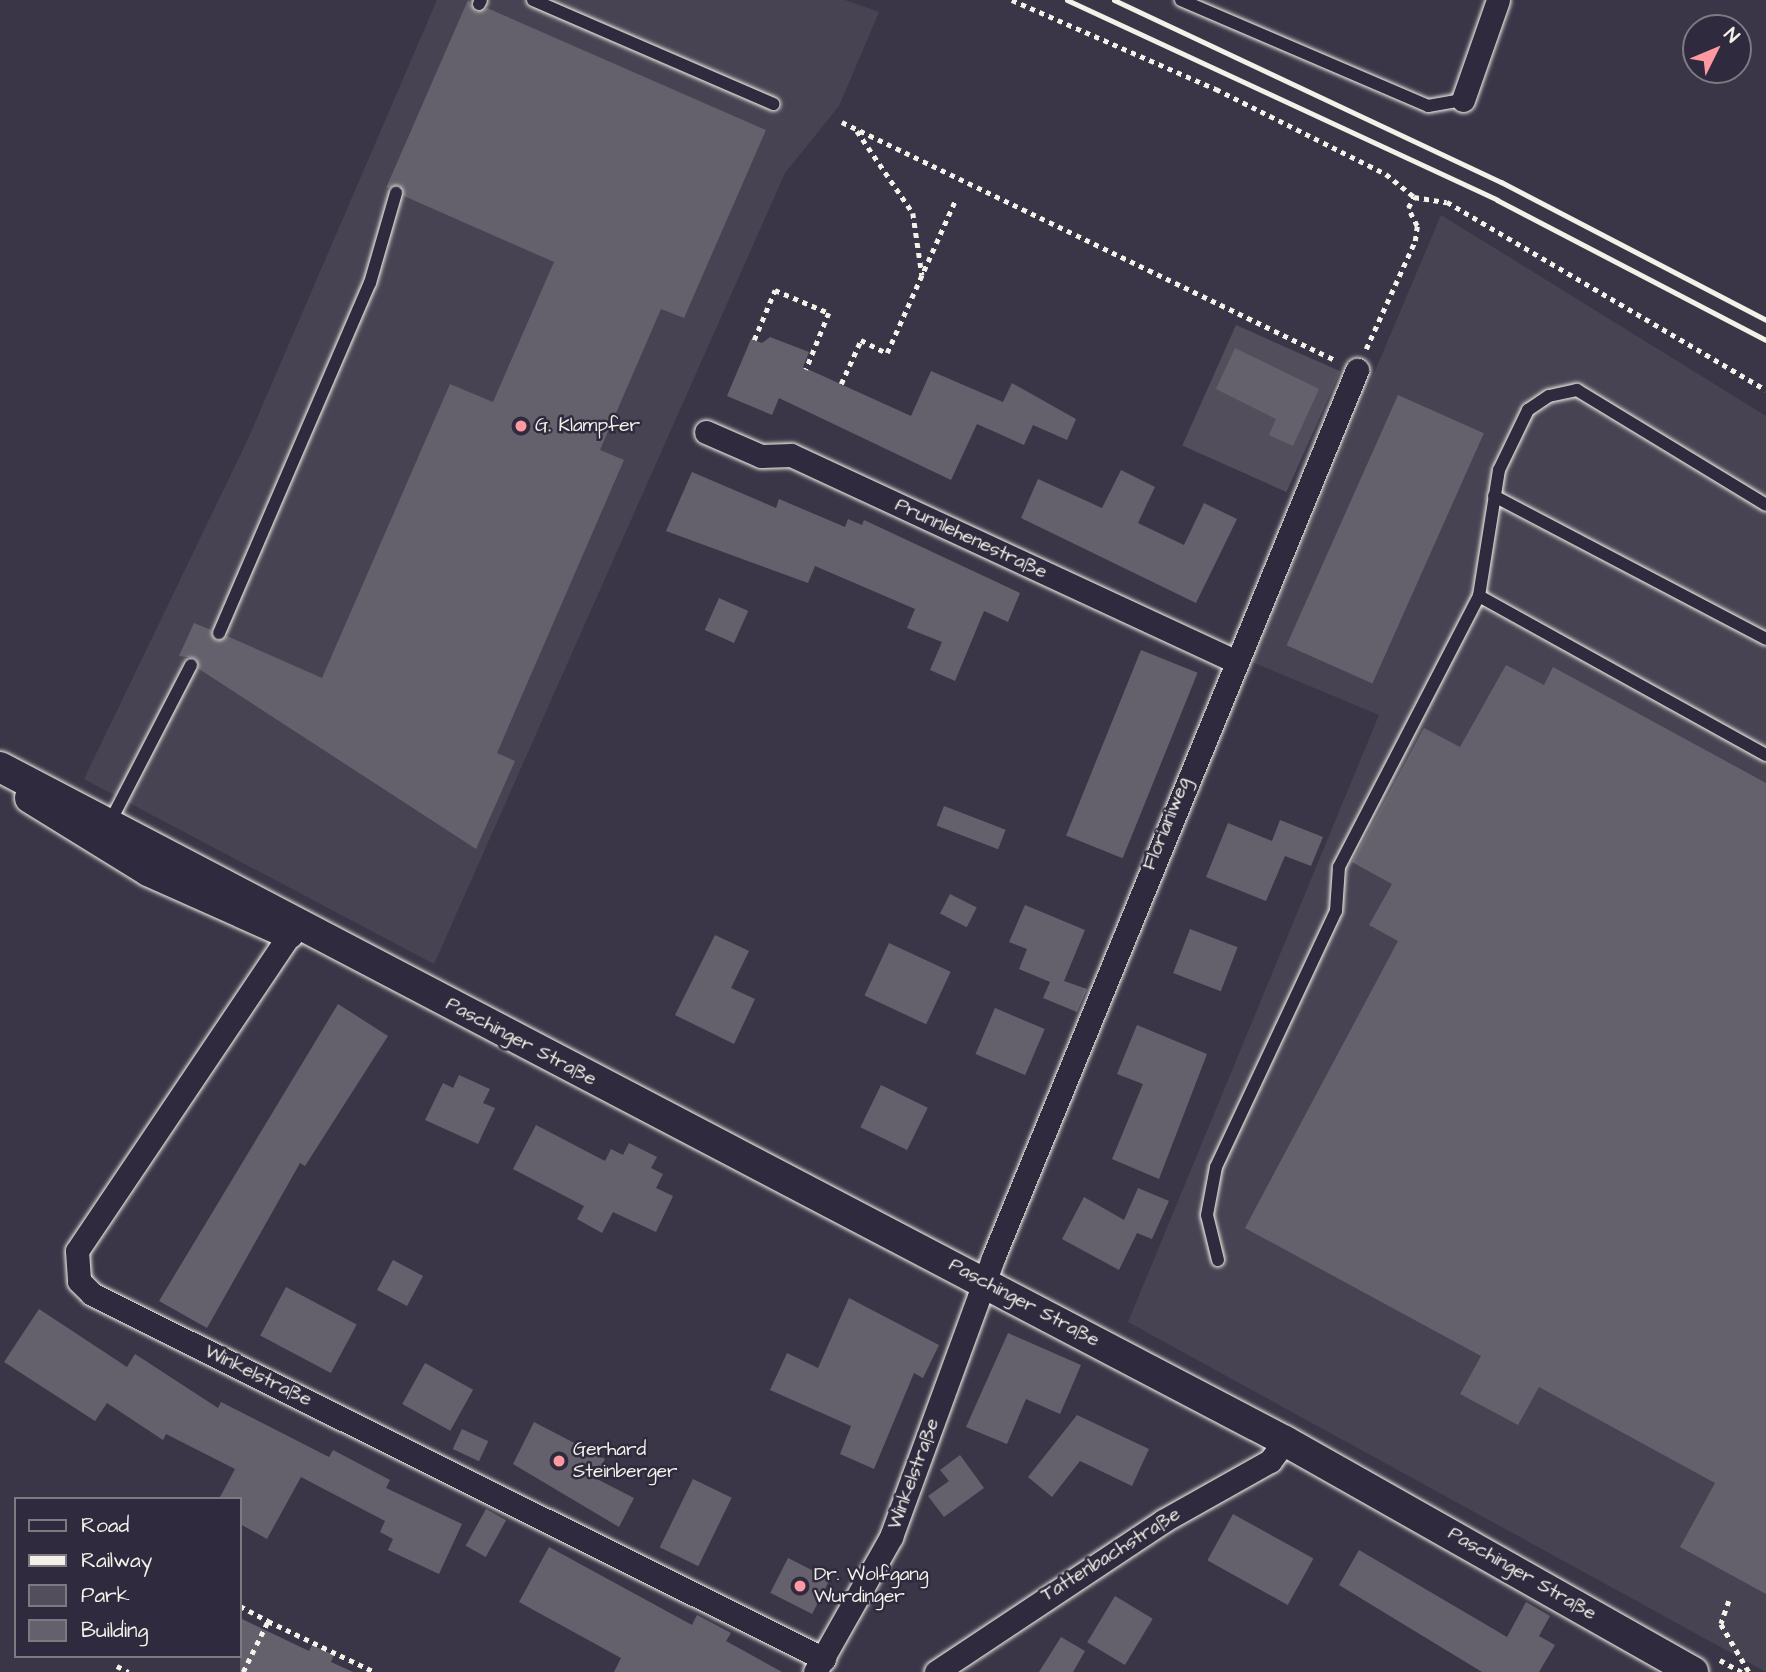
<!DOCTYPE html>
<html>
<head>
<meta charset="utf-8">
<style>
	body { margin:0 }
	#map { position:relative; width:1766px; height:1672px; overflow:hidden; background:#3b3647; font-family:"Architects Daughter",sans-serif }
	div>[style] { position:absolute }
	.built>* { inset:0; background:#484352 }
	.green>* { inset:0; background:#534e5c; transform-origin:0 0 }
	.building>* { inset:0; background:#65616c; transform-origin:0 0 }
	.path>* { height:4.5px; margin-top:-2.25px; transform-origin:0; background:repeating-linear-gradient(90deg,#f4f1e8 0 5px,transparent 0 10px) }
	.roads { filter:drop-shadow(0 0 2px #f4f1e8) drop-shadow(0 0 2px #f4f1e8) }
	.service>* { height:12px; margin:-6px; padding:0 6px; transform-origin:6px; border-radius:6px; background:#2f2a3d }
	.minor>* { height:23px; margin:-11.5px; padding:0 11.5px; transform-origin:11.5px; border-radius:11.5px; background:#2f2a3d }
	.tertiary>* { height:30px; margin:-15px; padding:0 15px; transform-origin:15px; border-radius:15px; background:#2f2a3d }
	.rail>* { height:5px; margin:-2.5px; padding:0 2.5px; transform-origin:2.5px; border-radius:2.5px; background:#f4f1e8 }
	.dots>* { width:19px; height:19px; translate:-50% -50%; box-sizing:border-box; border:4px solid #2f2a3d; border-radius:50% }
	span { translate:-50% -50%; white-space:nowrap; text-align:center; line-height:1.15; -webkit-text-stroke:5px #2f2a3d; paint-order:stroke }
	.poi-label { font-size:19px; color:#f4f1e8 }
	.left { translate:0 -50%; text-align:left }
	.street-label { font-size:19px; color:#f4f1e8 }
	.legend { position:absolute; left:14px; top:1497px; width:228px; height:161px; box-sizing:border-box; background:#2f2a3d; border:2px solid #7e7a81; margin:0; padding:9px 12px; list-style:none; font-size:21px; color:#f4f1e8 }
	.legend li { display:flex; align-items:center; gap:14px; height:35px }
	.legend b { width:35px; border:2px solid #7e7a81 }
	.north { position:absolute; left:1682px; top:14px; width:70px; height:70px; box-sizing:border-box; background:#2f2a3d; border:2px solid #7e7a81; border-radius:50%; rotate:47deg; font-size:19px; font-weight:700; line-height:28px; text-align:center; color:#f4f1e8 }
	.north::after { content:''; display:block; margin:auto; width:24px; height:32px; background:#ff9aa2; clip-path:polygon(50% 0,100% 100%,50% 72%,0 100%) }
</style>
</head>
<body>
<div id="map">
	<div class="built">
		<i style="clip-path:polygon(437px 0,845px 0,879px 12px,839px 106px,785px 173px,434px 964px,84px 779px,248px 439px)"></i>
		<i style="clip-path:polygon(1441px 215px,1766px 416px,1766px 1672px,1128px 1322px,1379px 715px,1252px 662px)"></i>
	</div>
	<div class="green">
		<i style="left:1236px;top:325px;width:114px;height:132px;rotate:24deg"></i>
	</div>
	<div class="building">
		<i style="clip-path:polygon(468px 0,476px 12px,487px 8px,766px 130px,684px 318px,661px 309px,600px 450px,624px 460px,497px 753px,515px 761px,476px 849px,199px 669px,196px 658px,179px 656px,194px 623px,211px 630px,216px 641px,227px 636px,322px 678px,450px 384px,493px 402px,554px 262px,404px 196px,399px 185px,386px 188px)"></i>
		<i style="clip-path:polygon(770px 337px,809px 352px,803px 367px,911px 416px,931px 371px,1003px 402px,1012px 383px,1076px 419px,1067px 440px,1033px 425px,1024px 445px,977px 424px,951px 480px,779px 398px,772px 415px,727px 396px,751px 339px,762px 343px)"></i>
		<i style="clip-path:polygon(1235px 348px,1319px 389px,1293px 446px,1269px 435px,1276px 419px,1216px 389px)"></i>
		<i style="left:1398px;top:395px;width:94px;height:274px;rotate:24deg"></i>
		<i style="clip-path:polygon(1121px 470px,1155px 487px,1138px 523px,1184px 545px,1204px 503px,1237px 519px,1196px 603px,1021px 518px,1038px 479px,1102px 508px)"></i>
		<i style="clip-path:polygon(692px 472px,776px 508px,779px 499px,845px 527px,848px 519px,862px 525px,864px 520px,1020px 593px,1008px 622px,984px 611px,955px 681px,930px 670px,942px 642px,907px 628px,915px 609px,815px 566px,808px 583px,666px 531px)"></i>
		<i style="left:719px;top:598px;width:32px;height:35px;rotate:24deg"></i>
		<i style="left:1141px;top:650px;width:61px;height:200px;rotate:22deg"></i>
		<i style="clip-path:polygon(1506px 665px,1544px 685px,1553px 667px,1766px 783px,1766px 1594px,1680px 1547px,1715px 1483px,1539px 1387px,1518px 1425px,1460px 1394px,1481px 1356px,1245px 1228px,1398px 941px,1369px 925px,1392px 884px,1352px 862px,1424px 728px,1460px 747px)"></i>
		<i style="left:944px;top:806px;width:66px;height:21px;rotate:21deg"></i>
		<i style="clip-path:polygon(1280px 820px,1323px 837px,1311px 866px,1285px 856px,1266px 901px,1206px 877px,1228px 823px,1272px 841px)"></i>
		<i style="left:950px;top:894px;width:30px;height:22px;rotate:27deg"></i>
		<i style="clip-path:polygon(1025px 905px,1085px 930px,1064px 981px,1087px 989px,1077px 1012px,1043px 998px,1050px 982px,1019px 969px,1027px 949px,1009px 942px)"></i>
		<i style="left:1190px;top:929px;width:51px;height:47px;rotate:21deg"></i>
		<i style="clip-path:polygon(715px 935px,749px 951px,731px 988px,755px 999px,734px 1044px,675px 1015px)"></i>
		<i style="left:889px;top:943px;width:68px;height:58px;rotate:25deg"></i>
		<i style="clip-path:polygon(338px 1004px,388px 1036px,305px 1166px,300px 1163px,207px 1328px,159px 1301px)"></i>
		<i style="left:995px;top:1008px;width:54px;height:50px;rotate:23deg"></i>
		<i style="clip-path:polygon(1137px 1025px,1207px 1054px,1159px 1179px,1112px 1159px,1143px 1084px,1117px 1074px)"></i>
		<i style="clip-path:polygon(459px 1075px,490px 1089px,483px 1103px,495px 1108px,478px 1144px,425px 1120px,443px 1083px,453px 1088px)"></i>
		<i style="left:881px;top:1085px;width:52px;height:47px;rotate:26deg"></i>
		<i style="clip-path:polygon(536px 1125px,605px 1161px,611px 1149px,623px 1155px,629px 1143px,657px 1157px,651px 1168px,663px 1174px,656px 1188px,673px 1196px,656px 1232px,613px 1212px,602px 1233px,577px 1219px,584px 1206px,513px 1169px)"></i>
		<i style="clip-path:polygon(1138px 1188px,1169px 1201px,1152px 1239px,1137px 1233px,1119px 1270px,1062px 1239px,1084px 1197px,1124px 1220px)"></i>
		<i style="left:393px;top:1260px;width:34px;height:34px;rotate:28deg"></i>
		<i style="left:286px;top:1287px;width:80px;height:55px;rotate:28deg"></i>
		<i style="clip-path:polygon(849px 1298px,939px 1345px,923px 1378px,914px 1373px,874px 1469px,840px 1454px,851px 1426px,770px 1390px,787px 1353px,818px 1368px)"></i>
		<i style="clip-path:polygon(39px 1309px,127px 1367px,135px 1354px,218px 1408px,221px 1402px,329px 1457px,333px 1450px,390px 1480px,386px 1488px,462px 1524px,439px 1574px,388px 1550px,393px 1539px,380px 1532px,385px 1521px,301px 1477px,267px 1539px,240px 1524px,240px 1499px,219px 1499px,235px 1469px,166px 1434px,163px 1440px,107px 1403px,95px 1421px,4px 1362px)"></i>
		<i style="clip-path:polygon(1008px 1333px,1081px 1365px,1060px 1414px,1026px 1399px,1007px 1444px,966px 1427px)"></i>
		<i style="left:425px;top:1363px;width:55px;height:47px;rotate:29deg"></i>
		<i style="clip-path:polygon(1077px 1415px,1149px 1449px,1132px 1486px,1080px 1461px,1052px 1497px,1028px 1477px)"></i>
		<i style="clip-path:polygon(534px 1422px,605px 1459px,595px 1478px,634px 1498px,619px 1527px,513px 1464px)"></i>
		<i style="left:462px;top:1429px;width:29px;height:22px;rotate:25deg"></i>
		<i style="clip-path:polygon(960px 1455px,984px 1488px,944px 1517px,928px 1496px,949px 1481px,940px 1470px)"></i>
		<i style="left:693px;top:1479px;width:43px;height:76px;rotate:26deg"></i>
		<i style="left:486px;top:1509px;width:23px;height:42px;rotate:29deg"></i>
		<i style="left:1233px;top:1514px;width:92px;height:53px;rotate:29deg"></i>
		<i style="clip-path:polygon(549px 1547px,692px 1625px,697px 1615px,731px 1633px,726px 1641px,782px 1672px,614px 1672px,621px 1658px,519px 1602px)"></i>
		<i style="clip-path:polygon(1359px 1550px,1507px 1637px,1526px 1602px,1550px 1616px,1539px 1636px,1555px 1645px,1539px 1672px,1482px 1672px,1339px 1585px)"></i>
		<i style="left:788px;top:1558px;width:47px;height:39px;rotate:27deg"></i>
		<i style="left:1115px;top:1596px;width:44px;height:54px;rotate:31deg"></i>
		<i style="clip-path:polygon(240px 1618px,309px 1651px,312px 1645px,334px 1655px,331px 1662px,353px 1672px,240px 1672px)"></i>
		<i style="clip-path:polygon(1061px 1637px,1085px 1651px,1073px 1672px,1039px 1672px)"></i>
	</div>
	<div class="path">
		<i style="left:1012px;top:0;width:223px;rotate:23.6deg"></i>
		<i style="left:1216px;top:89px;width:190px;rotate:26.6deg"></i>
		<i style="left:1386px;top:174px;width:36px;rotate:39deg"></i>
		<i style="left:1414px;top:197px;width:33px;rotate:9deg"></i>
		<i style="left:1447px;top:202px;width:370px;rotate:30.5deg"></i>
		<i style="left:842px;top:122px;width:547px;rotate:25.77deg"></i>
		<i style="left:857px;top:131px;width:99px;rotate:55.7deg"></i>
		<i style="left:913px;top:213px;width:63px;rotate:81.7deg"></i>
		<i style="left:754px;top:340px;width:54px;rotate:-67.2deg"></i>
		<i style="left:775px;top:290px;width:59px;rotate:23.1deg"></i>
		<i style="left:829px;top:313px;width:61px;rotate:112deg"></i>
		<i style="left:1366px;top:349px;width:119px;rotate:-65.6deg"></i>
		<i style="left:1415px;top:241px;width:15px;rotate:-82deg"></i>
		<i style="left:1417px;top:226px;width:20px;rotate:-117deg"></i>
		<i style="left:1408px;top:208px;width:13px;rotate:-61deg"></i>
		<i style="left:841px;top:384px;width:48px;rotate:-65.6deg"></i>
		<i style="left:861px;top:340px;width:29px;rotate:27deg"></i>
		<i style="left:887px;top:353px;width:169px;rotate:-65.9deg"></i>
		<i style="left:1729px;top:1601px;width:24px;rotate:109deg"></i>
		<i style="left:1721px;top:1624px;width:56px;rotate:59.7deg"></i>
		<i style="left:240px;top:1606px;width:32px;rotate:28deg"></i>
		<i style="left:1720px;top:1660px;width:25px;rotate:29deg"></i>
		<i style="left:117px;top:1666px;width:13px;rotate:27deg"></i>
		<i style="left:243px;top:1672px;width:57px;rotate:-63.9deg"></i>
		<i style="left:268px;top:1621px;width:119px;rotate:25.5deg"></i>
	</div>
	<div class="roads">
		<div class="service">
			<i style="left:533px;top:0;width:262px;rotate:23.4deg"></i>
			<i style="left:1181px;top:0;width:269px;rotate:23.2deg"></i>
			<i style="left:1428px;top:106px;width:36px;rotate:-10deg"></i>
			<i style="left:479px;top:4px;width:4px;rotate:-63deg"></i>
			<i style="left:1494px;top:496px;width:307px;rotate:27.7deg"></i>
			<i style="left:1479px;top:596px;width:328px;rotate:29deg"></i>
			<i style="left:219px;top:633px;width:381px;rotate:-66.7deg"></i>
			<i style="left:370px;top:283px;width:94px;rotate:-73.9deg"></i>
			<i style="left:108px;top:826px;width:181px;rotate:-62.7deg"></i>
			<i style="left:1218px;top:1260px;width:46px;rotate:-103.7deg"></i>
			<i style="left:1207px;top:1215px;width:49px;rotate:-79.4deg"></i>
			<i style="left:1216px;top:1167px;width:283px;rotate:-64.9deg"></i>
			<i style="left:1336px;top:911px;width:44px;rotate:-86.1deg"></i>
			<i style="left:1339px;top:867px;width:305px;rotate:-62.7deg"></i>
			<i style="left:1479px;top:596px;width:128px;rotate:-81deg"></i>
			<i style="left:1499px;top:470px;width:67px;rotate:-64.2deg"></i>
			<i style="left:1528px;top:410px;width:25px;rotate:-34deg"></i>
			<i style="left:1549px;top:396px;width:29px;rotate:-12deg"></i>
			<i style="left:1577px;top:390px;width:221px;rotate:31.3deg"></i>
		</div>
		<div class="minor">
			<i style="left:1463px;top:100px;width:106px;rotate:-70.7deg"></i>
			<i style="left:706px;top:432px;width:60px;rotate:23.6deg"></i>
			<i style="left:761px;top:456px;width:30px;rotate:-2deg"></i>
			<i style="left:791px;top:455px;width:487px;rotate:24.9deg"></i>
			<i style="left:298px;top:922px;width:396px;rotate:123.9deg"></i>
			<i style="left:77px;top:1251px;width:30px;rotate:86deg"></i>
			<i style="left:79px;top:1281px;width:18px;rotate:45deg"></i>
			<i style="left:92px;top:1294px;width:818px;rotate:26.5deg"></i>
			<i style="left:815px;top:1672px;width:155px;rotate:-60.6deg"></i>
			<i style="left:891px;top:1537px;width:297px;rotate:-69.9deg"></i>
			<i style="left:993px;top:1258px;width:960px;rotate:-67.71deg"></i>
			<i style="left:936px;top:1672px;width:273px;rotate:-33.6deg"></i>
			<i style="left:1163px;top:1521px;width:123px;rotate:-29.3deg"></i>
			<i style="left:1270px;top:1461px;width:25px;rotate:-53deg"></i>
		</div>
		<div class="tertiary">
			<i style="left:0;top:767px;width:1451px;rotate:27.68deg"></i>
			<i style="left:1285px;top:1441px;width:469px;rotate:29.5deg"></i>
			<i style="left:30px;top:798px;width:139px;rotate:31.7deg"></i>
			<i style="left:148px;top:871px;width:154px;rotate:24.1deg"></i>
		</div>
	</div>
	<div class="rail">
		<i style="left:1067px;top:0;width:474px;rotate:24.9deg"></i>
		<i style="left:1497px;top:200px;width:303px;rotate:27.5deg"></i>
		<i style="left:1114px;top:0;width:428px;rotate:25.2deg"></i>
		<i style="left:1501px;top:182px;width:299px;rotate:27.5deg"></i>
	</div>
	<div class="dots">
		<i style="left:521px;top:426px;background:#ff9aa2"></i>
		<i style="left:559px;top:1461px;background:#ff9aa2"></i>
		<i style="left:800px;top:1586px;background:#ff9aa2"></i>
	</div>
	<div class="poi-label">
		<span class="left" style="left:535px;top:426px">G. Klampfer</span>
		<span class="left" style="left:573px;top:1461px">Gerhard<br>Steinberger</span>
		<span class="left" style="left:814px;top:1586px">Dr. Wolfgang<br>Wurdinger</span>
	</div>
	<div class="street-label">
		<span style="left:971px;top:539px;rotate:25deg">Prunnlehenestraße</span>
		<span style="left:1167px;top:824px;rotate:-68deg">Florianiweg</span>
		<span style="left:521px;top:1042px;rotate:28deg">Paschinger Straße</span>
		<span style="left:1024px;top:1303px;rotate:28deg">Paschinger Straße</span>
		<span style="left:258px;top:1376px;rotate:26deg">Winkelstraße</span>
		<span style="left:914px;top:1474px;rotate:-70deg">Winkelstraße</span>
		<span style="left:1111px;top:1555px;rotate:-32deg">Tattenbachstraße</span>
		<span style="left:1522px;top:1574px;rotate:30deg">Paschinger Straße</span>
	</div>
	<ul class="legend">
	<li><b style="height:9px;background:#2f2a3d"></b>Road</li>
	<li><b style="height:9px;background:#f4f1e8"></b>Railway</li>
	<li><b style="height:19px;background:#534e5c"></b>Park</li>
	<li><b style="height:19px;background:#65616c"></b>Building</li>
	</ul>
	<div class="north">N</div>
</div>
</body>
</html>
